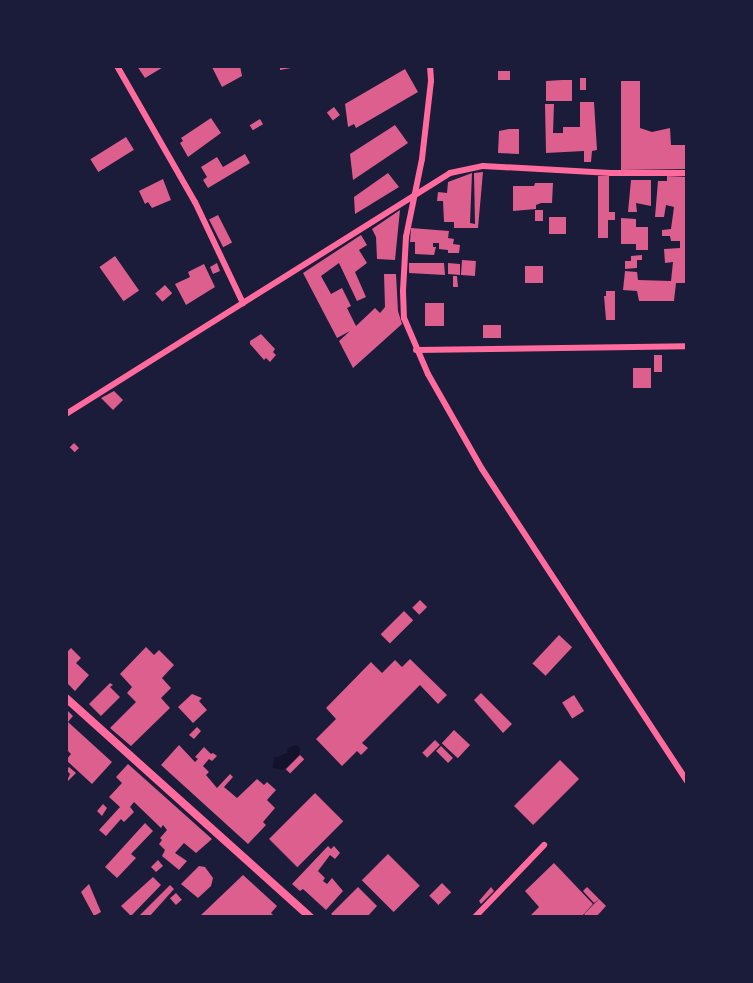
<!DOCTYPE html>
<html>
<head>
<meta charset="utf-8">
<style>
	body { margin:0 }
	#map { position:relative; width:753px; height:983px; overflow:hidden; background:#1b1b3a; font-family:"Open Sans",sans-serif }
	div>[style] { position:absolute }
	.water>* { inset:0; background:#12122b }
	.building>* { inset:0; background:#dd5f8e; transform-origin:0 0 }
	.minor>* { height:6px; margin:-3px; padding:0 3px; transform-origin:3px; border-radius:3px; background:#ff6b9d }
	.secondary>* { height:8px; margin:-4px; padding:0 4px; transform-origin:4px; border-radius:4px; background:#ff6b9d }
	span { translate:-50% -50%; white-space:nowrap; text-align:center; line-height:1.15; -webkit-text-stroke:6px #1b1b3a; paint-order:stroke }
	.frame { position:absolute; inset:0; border:68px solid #1b1b3a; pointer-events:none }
</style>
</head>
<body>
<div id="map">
	<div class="water">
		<i style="clip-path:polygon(296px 745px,300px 748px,299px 755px,283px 770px,273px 768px,274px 758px,287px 753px,288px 748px)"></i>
	</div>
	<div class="building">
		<i style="clip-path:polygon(137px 66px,165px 66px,145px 78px)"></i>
		<i style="clip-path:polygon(214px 66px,240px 66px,242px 76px,222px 87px,212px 67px)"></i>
		<i style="clip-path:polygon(280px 66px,297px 66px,297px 67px,280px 70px)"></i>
		<i style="clip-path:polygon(405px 69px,418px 92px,356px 128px,354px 124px,348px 127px,345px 104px)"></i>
		<i style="left:498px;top:71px;width:12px;height:9px"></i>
		<i style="left:580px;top:78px;width:6px;height:12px"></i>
		<i style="clip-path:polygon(562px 80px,572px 80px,572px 101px,546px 101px,546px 81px)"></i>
		<i style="clip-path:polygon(621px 81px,640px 81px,640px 128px,652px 132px,670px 128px,671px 145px,687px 145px,687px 169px,621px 170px)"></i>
		<i style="clip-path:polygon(580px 102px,594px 102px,597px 150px,592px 151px,591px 162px,584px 162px,584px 151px,546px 153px,545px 104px,554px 104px,553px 133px,563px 133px,563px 127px,580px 127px)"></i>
		<i style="left:334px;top:107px;width:10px;height:9px;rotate:53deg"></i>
		<i style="clip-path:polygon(211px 118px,221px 133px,188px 157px,180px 143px,183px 141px,181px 138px)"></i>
		<i style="left:260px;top:119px;width:6px;height:12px;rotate:59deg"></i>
		<i style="clip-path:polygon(395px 125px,408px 143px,353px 180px,350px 154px)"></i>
		<i style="clip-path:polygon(509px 129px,519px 129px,519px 154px,498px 153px,499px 131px)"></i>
		<i style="left:126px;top:137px;width:15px;height:42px;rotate:58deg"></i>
		<i style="clip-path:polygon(245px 154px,250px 163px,208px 188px,203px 180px,207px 177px,201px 167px,217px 157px,223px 167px)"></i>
		<i style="clip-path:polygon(483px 172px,478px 228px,454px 228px,454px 222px,444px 222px,443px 201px,437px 201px,438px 192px,447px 193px,448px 182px,472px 173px,470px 223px,475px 224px,474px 173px)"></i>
		<i style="clip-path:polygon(388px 173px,399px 187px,355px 214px,354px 197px)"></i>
		<i style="clip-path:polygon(598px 176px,609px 176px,609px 212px,615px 212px,615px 220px,608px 220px,608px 238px,598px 238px)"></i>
		<i style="clip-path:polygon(667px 176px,687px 177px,687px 283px,676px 283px,674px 301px,639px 301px,637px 291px,623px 290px,625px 271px,637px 272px,638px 280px,671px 281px,673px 262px,665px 263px,664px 249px,680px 248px,680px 241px,671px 241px,670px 236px,662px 236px,662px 230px,671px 229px,674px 207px,666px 205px,664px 217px,655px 217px,658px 181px,667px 181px)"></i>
		<i style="clip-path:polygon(163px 179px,171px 200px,152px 208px,148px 202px,145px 204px,139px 191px)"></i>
		<i style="clip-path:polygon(631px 180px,651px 180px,651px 206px,636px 203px,637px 212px,628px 212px)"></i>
		<i style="clip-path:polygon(535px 183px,553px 183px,552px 203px,541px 203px,536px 205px,536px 209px,513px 211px,513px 186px,534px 186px)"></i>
		<i style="clip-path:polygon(400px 210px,395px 260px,377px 259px,376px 237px,372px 229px)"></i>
		<i style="left:535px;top:210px;width:8px;height:11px"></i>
		<i style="left:218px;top:215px;width:31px;height:10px;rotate:63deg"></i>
		<i style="left:549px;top:217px;width:17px;height:17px"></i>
		<i style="clip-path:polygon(621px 218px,636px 219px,636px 227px,648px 227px,648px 250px,636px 250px,636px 244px,621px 244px)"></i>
		<i style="clip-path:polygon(411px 228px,449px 231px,448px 238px,454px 239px,453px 244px,460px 245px,459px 253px,448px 253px,448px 250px,439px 249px,439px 243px,433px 243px,433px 247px,436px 247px,434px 255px,415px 254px,415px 242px,410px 242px)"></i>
		<i style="clip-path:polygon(361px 235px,367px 245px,359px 250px,367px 263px,355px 272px,366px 297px,357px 301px,339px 263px,321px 276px,331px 294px,342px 288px,351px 306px,347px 308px,356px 326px,375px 308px,380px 313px,385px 307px,384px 274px,396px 274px,398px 311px,402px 324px,353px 368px,339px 341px,350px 331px,337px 338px,303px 273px)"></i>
		<i style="clip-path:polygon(642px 255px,642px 260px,637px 260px,637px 268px,625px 269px,625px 261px,631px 261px,631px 256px)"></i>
		<i style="left:115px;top:256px;width:42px;height:19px;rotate:55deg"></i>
		<i style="left:462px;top:260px;width:14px;height:15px;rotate:4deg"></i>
		<i style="clip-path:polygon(217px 263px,220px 271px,213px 274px,210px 267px)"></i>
		<i style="clip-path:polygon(409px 263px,444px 263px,445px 275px,409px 273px)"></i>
		<i style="clip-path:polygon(448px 263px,460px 264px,460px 275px,448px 274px)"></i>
		<i style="clip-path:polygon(204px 264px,215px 287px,186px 305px,175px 284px,190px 277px,188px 272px)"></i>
		<i style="left:525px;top:266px;width:18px;height:17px"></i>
		<i style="clip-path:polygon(453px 276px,457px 276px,458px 287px,453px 287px)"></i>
		<i style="left:165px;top:285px;width:11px;height:13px;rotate:49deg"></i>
		<i style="clip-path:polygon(606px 291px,615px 291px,615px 320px,606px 320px,604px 296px,606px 296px)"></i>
		<i style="left:425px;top:303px;width:19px;height:23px"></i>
		<i style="left:483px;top:325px;width:18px;height:13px"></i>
		<i style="clip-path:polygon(261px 334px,275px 349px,273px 352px,276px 355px,270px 362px,266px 358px,264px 360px,250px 344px,250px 341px)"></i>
		<i style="left:654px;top:355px;width:8px;height:17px"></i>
		<i style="left:633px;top:368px;width:18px;height:20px"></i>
		<i style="clip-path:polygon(114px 391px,123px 400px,113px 410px,101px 398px)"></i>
		<i style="left:74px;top:443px;width:7px;height:6px;rotate:45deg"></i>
		<i style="left:420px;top:600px;width:10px;height:11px;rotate:45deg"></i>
		<i style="left:404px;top:611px;width:13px;height:33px;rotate:45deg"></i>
		<i style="left:559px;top:635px;width:18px;height:39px;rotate:43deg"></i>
		<i style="clip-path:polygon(146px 647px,154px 655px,159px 650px,174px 665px,162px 678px,171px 688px,161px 698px,170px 708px,131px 746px,110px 728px,136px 702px,127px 693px,132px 687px,120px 674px)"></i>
		<i style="clip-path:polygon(71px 648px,81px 658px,76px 663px,89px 675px,75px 691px,66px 682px,66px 653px)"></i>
		<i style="clip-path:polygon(410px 659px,447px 695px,438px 704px,420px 685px,362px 743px,368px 748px,361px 755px,357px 751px,342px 766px,316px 739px,336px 719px,326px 708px,371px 662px,382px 673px,395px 660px,402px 667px)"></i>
		<i style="clip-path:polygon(110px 683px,113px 685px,110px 687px,120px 697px,101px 716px,89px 704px)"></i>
		<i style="clip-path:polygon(481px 693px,512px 724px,503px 733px,474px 700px)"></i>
		<i style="clip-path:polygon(192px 694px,202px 698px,199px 701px,207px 710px,193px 723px,178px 707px)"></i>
		<i style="left:574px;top:695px;width:19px;height:14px;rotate:58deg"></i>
		<i style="clip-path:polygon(66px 709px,73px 716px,68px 722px,112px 762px,92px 784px,66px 760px,71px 754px,66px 749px)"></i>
		<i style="clip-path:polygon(197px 727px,201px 731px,194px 739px,189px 735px)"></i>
		<i style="left:454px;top:730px;width:22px;height:18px;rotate:43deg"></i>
		<i style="left:435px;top:740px;width:7px;height:18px;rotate:45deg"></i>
		<i style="clip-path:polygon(179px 745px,195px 762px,198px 759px,195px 757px,204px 747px,211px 754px,213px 753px,217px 756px,212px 761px,209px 759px,203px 766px,209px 772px,206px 775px,217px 788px,230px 774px,233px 777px,224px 787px,237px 798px,257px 779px,264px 785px,267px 782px,276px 790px,267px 800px,275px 808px,263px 822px,266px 825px,248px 844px,161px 765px)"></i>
		<i style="left:441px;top:746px;width:17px;height:7px;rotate:45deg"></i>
		<i style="left:300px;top:755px;width:6px;height:20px;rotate:45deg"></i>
		<i style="left:560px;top:760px;width:27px;height:65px;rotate:45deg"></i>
		<i style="clip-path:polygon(128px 764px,212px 839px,196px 853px,184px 843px,175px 853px,187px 861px,179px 870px,162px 856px,165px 850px,159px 844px,162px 840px,160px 838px,167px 830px,163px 825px,161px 828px,134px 802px,130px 807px,134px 812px,124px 822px,121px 819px,106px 836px,99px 830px,120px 807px,109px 797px,122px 783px,116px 777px)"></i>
		<i style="clip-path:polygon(69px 767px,76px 773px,66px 783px,70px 774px,66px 770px)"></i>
		<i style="left:315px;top:793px;width:40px;height:65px;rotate:45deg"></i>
		<i style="clip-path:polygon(103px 804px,107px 808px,102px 816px,97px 811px)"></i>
		<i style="clip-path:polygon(145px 823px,153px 831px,131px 854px,136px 858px,117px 878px,105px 867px)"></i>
		<i style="clip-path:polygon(328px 846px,331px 849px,334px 846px,340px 853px,335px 859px,330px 855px,318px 871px,325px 878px,323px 881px,327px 884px,332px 878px,343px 891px,326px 910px,303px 889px,300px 891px,292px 884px)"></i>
		<i style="left:388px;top:854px;width:45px;height:37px;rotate:45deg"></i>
		<i style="clip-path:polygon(158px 860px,163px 866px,156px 872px,151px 867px)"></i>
		<i style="clip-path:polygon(554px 863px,593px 904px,581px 917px,529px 917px,539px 907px,525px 891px)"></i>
		<i style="clip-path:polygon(199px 866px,205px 867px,213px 878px,211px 886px,198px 898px,181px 884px)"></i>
		<i style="clip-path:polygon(243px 875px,277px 906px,271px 913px,275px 917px,199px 917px)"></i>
		<i style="clip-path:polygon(153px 877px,161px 885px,131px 916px,121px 906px)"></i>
		<i style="left:442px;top:883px;width:13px;height:18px;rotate:45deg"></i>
		<i style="clip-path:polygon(89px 884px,101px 912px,94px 916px,81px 892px)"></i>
		<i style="clip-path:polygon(170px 885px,174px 889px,149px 917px,138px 917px)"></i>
		<i style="clip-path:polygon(358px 887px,377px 906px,367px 917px,335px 917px,331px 914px)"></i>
		<i style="clip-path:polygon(491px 887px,494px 891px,481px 904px,479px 901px)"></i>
		<i style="clip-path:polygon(587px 887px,599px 899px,594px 903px,583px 891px)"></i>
		<i style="left:176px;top:893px;width:9px;height:8px;rotate:49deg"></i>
		<i style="clip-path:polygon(599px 899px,606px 906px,596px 917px,587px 917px,584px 914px)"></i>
	</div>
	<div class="minor">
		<i style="left:117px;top:66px;width:157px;rotate:60.2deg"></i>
		<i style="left:195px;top:202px;width:112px;rotate:64.6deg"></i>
		<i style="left:430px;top:66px;width:15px;rotate:86deg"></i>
		<i style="left:431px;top:81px;width:79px;rotate:96.6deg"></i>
		<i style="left:422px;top:159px;width:80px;rotate:101.6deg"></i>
		<i style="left:406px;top:237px;width:54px;rotate:93.2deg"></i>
		<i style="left:403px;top:291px;width:27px;rotate:88deg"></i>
		<i style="left:404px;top:318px;width:61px;rotate:66.8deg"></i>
		<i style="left:428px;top:374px;width:109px;rotate:60.4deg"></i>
		<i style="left:482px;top:469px;width:373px;rotate:56.7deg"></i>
		<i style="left:416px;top:350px;width:271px;rotate:-0.8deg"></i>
		<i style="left:66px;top:414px;width:453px;rotate:-32.1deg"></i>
		<i style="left:450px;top:173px;width:34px;rotate:-12deg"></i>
		<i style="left:483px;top:166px;width:128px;rotate:3.1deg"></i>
		<i style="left:611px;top:173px;width:76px"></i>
		<i style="left:475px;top:917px;width:100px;rotate:-46.2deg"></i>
	</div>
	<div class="secondary">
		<i style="left:66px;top:698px;width:328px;rotate:41.9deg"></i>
	</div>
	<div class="frame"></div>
</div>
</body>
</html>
